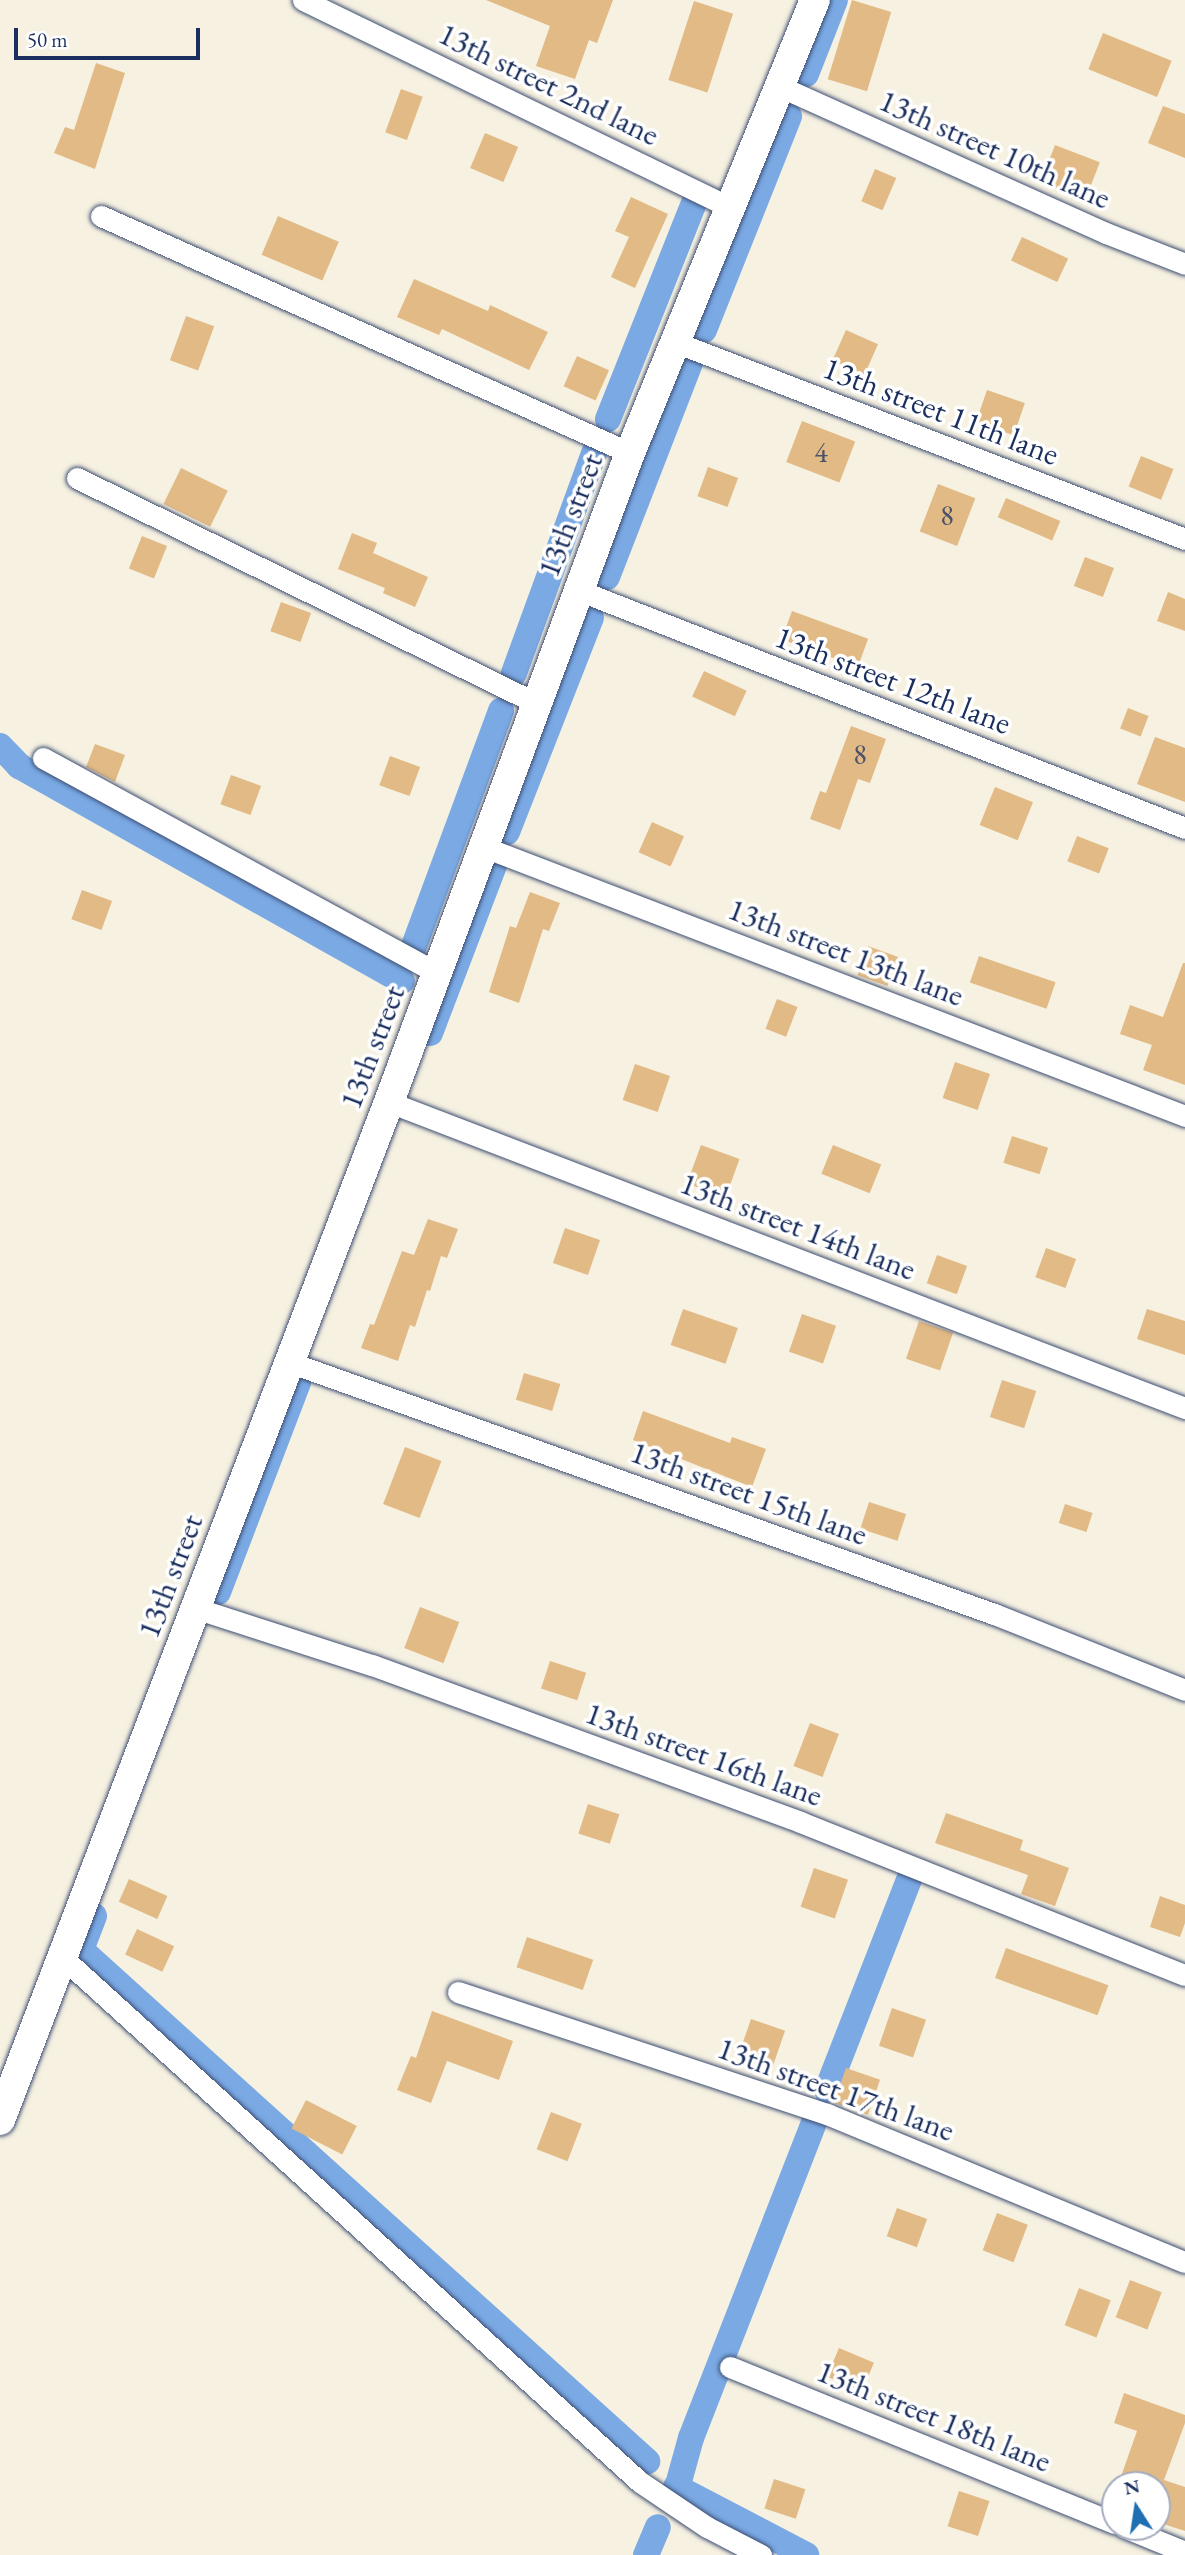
<!DOCTYPE html>
<html>
<head>
<meta charset="utf-8">
<style>
	body { margin:0 }
	#map { position:relative; width:1185px; height:2555px; overflow:hidden; background:#f6f1e1; font-family:"EB Garamond",serif }
	div>[style] { position:absolute }
	.canal>* { height:26px; margin:-13px; padding:0 13px; transform-origin:13px; border-radius:13px; background:#7aa9e4 }
	.building>* { inset:0; background:#e2ba85; transform-origin:0 0 }
	.roads { filter:drop-shadow(0 0 2px #3c4c72) drop-shadow(0 0 2px #3c4c72) }
	.street>* { height:21px; margin:-10.5px; padding:0 10.5px; transform-origin:10.5px; border-radius:10.5px; background:#fff }
	.secondary>* { height:30px; margin:-15px; padding:0 15px; transform-origin:15px; border-radius:15px; background:#fff }
	span { translate:-50% -50%; white-space:nowrap; text-align:center; line-height:1.15; -webkit-text-stroke:7px #fff; paint-order:stroke }
	.number-label { font-size:28px; color:#4d5268 }
	.number-label span { -webkit-text-stroke-width:0 }
	.street-label { font-size:32px; color:#1b2f5e }
	.north { position:absolute; left:1101px; top:2471px; width:70px; height:70px; box-sizing:border-box; background:#fff; border:2px solid #a4acbf; border-radius:50%; rotate:348deg; font-size:19px; font-weight:700; line-height:28px; text-align:center; color:#1b2f5e }
	.north::after { content:''; display:block; margin:auto; width:24px; height:32px; background:#1f6fb2; clip-path:polygon(50% 0,100% 100%,50% 72%,0 100%) }
	.scale { position:absolute; left:14px; top:28px; width:186px; height:32px; box-sizing:border-box; border:4px solid #1b2f5e; border-top:0; padding-left:9px; font-size:21px; line-height:24px; white-space:nowrap; color:#1b2f5e; -webkit-text-stroke:5px #fff; paint-order:stroke }
</style>
</head>
<body>
<div id="map">
	<div class="canal">
		<i style="left:806px;top:74px;width:79px;rotate:-68.6deg"></i>
		<i style="left:704px;top:330px;width:230px;rotate:-68.3deg"></i>
		<i style="left:608px;top:419px;width:230px;rotate:-68.3deg"></i>
		<i style="left:607px;top:577px;width:230px;rotate:-68.8deg"></i>
		<i style="left:514px;top:673px;width:234px;rotate:-70deg"></i>
		<i style="left:0;top:746px;width:28px;rotate:46deg"></i>
		<i style="left:19px;top:766px;width:439px;rotate:29.3deg"></i>
		<i style="left:507px;top:832px;width:230px;rotate:-68.6deg"></i>
		<i style="left:414px;top:946px;width:251px;rotate:-69.7deg"></i>
		<i style="left:430px;top:1033px;width:180px;rotate:-69.1deg"></i>
		<i style="left:218px;top:1592px;width:225px;rotate:-69.1deg"></i>
		<i style="left:94px;top:1916px;width:36px;rotate:111deg"></i>
		<i style="left:81px;top:1950px;width:763px;rotate:42.08deg"></i>
		<i style="left:827px;top:2090px;width:225px;rotate:-68.7deg"></i>
		<i style="left:676px;top:2487px;width:147px;rotate:27.6deg"></i>
		<i style="left:676px;top:2492px;width:56px;rotate:-74.5deg"></i>
		<i style="left:691px;top:2438px;width:336px;rotate:-68.7deg"></i>
		<i style="left:646px;top:2555px;width:30px;rotate:-67deg"></i>
	</div>
	<div class="building">
		<i style="clip-path:polygon(486px 0,613px 0,597px 43px,589px 40px,575px 79px,536px 66px,550px 26px)"></i>
		<i style="left:852px;top:0;width:41px;height:83px;rotate:17deg"></i>
		<i style="left:694px;top:1px;width:41px;height:83px;rotate:18deg"></i>
		<i style="left:1103px;top:33px;width:74px;height:39px;rotate:22deg"></i>
		<i style="clip-path:polygon(96px 63px,125px 73px,95px 169px,54px 153px,65px 127px,74px 130px)"></i>
		<i style="left:401px;top:89px;width:23px;height:46px;rotate:20deg"></i>
		<i style="clip-path:polygon(1163px 106px,1185px 114px,1185px 158px,1148px 143px)"></i>
		<i style="left:485px;top:133px;width:36px;height:38px;rotate:23deg"></i>
		<i style="left:1055px;top:145px;width:48px;height:40px;rotate:21deg"></i>
		<i style="left:875px;top:169px;width:23px;height:35px;rotate:23deg"></i>
		<i style="clip-path:polygon(631px 197px,668px 214px,635px 288px,611px 277px,629px 237px,615px 231px)"></i>
		<i style="left:278px;top:216px;width:66px;height:42px;rotate:23deg"></i>
		<i style="left:1022px;top:237px;width:51px;height:26px;rotate:25deg"></i>
		<i style="clip-path:polygon(414px 279px,488px 311px,490px 305px,548px 332px,529px 370px,442px 329px,439px 335px,397px 317px)"></i>
		<i style="left:186px;top:316px;width:30px;height:47px;rotate:20deg"></i>
		<i style="left:846px;top:330px;width:35px;height:33px;rotate:24deg"></i>
		<i style="left:577px;top:356px;width:35px;height:33px;rotate:24deg"></i>
		<i style="left:987px;top:390px;width:40px;height:34px;rotate:19deg"></i>
		<i style="left:802px;top:421px;width:57px;height:44px;rotate:21deg"></i>
		<i style="left:1141px;top:456px;width:35px;height:33px;rotate:22deg"></i>
		<i style="left:708px;top:467px;width:32px;height:31px;rotate:20deg"></i>
		<i style="left:181px;top:468px;width:52px;height:40px;rotate:26deg"></i>
		<i style="left:938px;top:484px;width:40px;height:51px;rotate:21deg"></i>
		<i style="left:1006px;top:498px;width:59px;height:21px;rotate:23deg"></i>
		<i style="clip-path:polygon(352px 533px,377px 543px,373px 553px,428px 577px,415px 607px,383px 593px,385px 588px,338px 569px)"></i>
		<i style="left:142px;top:536px;width:27px;height:35px;rotate:22deg"></i>
		<i style="left:1085px;top:557px;width:31px;height:31px;rotate:21deg"></i>
		<i style="clip-path:polygon(1168px 592px,1185px 599px,1185px 631px,1157px 621px)"></i>
		<i style="left:281px;top:602px;width:32px;height:31px;rotate:20deg"></i>
		<i style="left:792px;top:611px;width:81px;height:30px;rotate:20deg"></i>
		<i style="left:704px;top:671px;width:47px;height:28px;rotate:25deg"></i>
		<i style="left:1128px;top:708px;width:22px;height:22px;rotate:21deg"></i>
		<i style="clip-path:polygon(851px 726px,886px 739px,870px 783px,858px 779px,840px 830px,810px 819px,820px 791px,826px 793px)"></i>
		<i style="clip-path:polygon(1155px 737px,1185px 748px,1185px 802px,1137px 784px)"></i>
		<i style="clip-path:polygon(95px 744px,125px 755px,115px 782px,86px 767px)"></i>
		<i style="left:390px;top:756px;width:32px;height:31px;rotate:20deg"></i>
		<i style="left:231px;top:775px;width:32px;height:31px;rotate:20deg"></i>
		<i style="left:995px;top:787px;width:41px;height:41px;rotate:22deg"></i>
		<i style="left:652px;top:822px;width:35px;height:33px;rotate:24deg"></i>
		<i style="left:1077px;top:836px;width:34px;height:27px;rotate:21deg"></i>
		<i style="left:82px;top:890px;width:32px;height:31px;rotate:20deg"></i>
		<i style="clip-path:polygon(530px 892px,560px 903px,549px 931px,543px 929px,519px 1003px,489px 992px,510px 926px,516px 928px)"></i>
		<i style="left:868px;top:946px;width:32px;height:31px;rotate:20deg"></i>
		<i style="left:979px;top:956px;width:81px;height:28px;rotate:19deg"></i>
		<i style="clip-path:polygon(1183px 963px,1185px 963px,1185px 1085px,1143px 1070px,1152px 1045px,1120px 1034px,1130px 1005px,1163px 1017px)"></i>
		<i style="left:777px;top:999px;width:22px;height:32px;rotate:21deg"></i>
		<i style="left:955px;top:1062px;width:37px;height:38px;rotate:19deg"></i>
		<i style="left:635px;top:1064px;width:37px;height:38px;rotate:19deg"></i>
		<i style="left:1012px;top:1136px;width:38px;height:28px;rotate:18deg"></i>
		<i style="left:701px;top:1145px;width:41px;height:41px;rotate:20deg"></i>
		<i style="left:833px;top:1145px;width:52px;height:31px;rotate:22deg"></i>
		<i style="clip-path:polygon(428px 1219px,458px 1229px,447px 1258px,441px 1256px,430px 1291px,427px 1290px,415px 1327px,410px 1325px,398px 1361px,361px 1348px,370px 1324px,374px 1325px,402px 1251px,414px 1255px)"></i>
		<i style="left:565px;top:1228px;width:37px;height:37px;rotate:19deg"></i>
		<i style="left:1046px;top:1248px;width:32px;height:31px;rotate:20deg"></i>
		<i style="left:937px;top:1255px;width:32px;height:30px;rotate:20deg"></i>
		<i style="left:683px;top:1309px;width:58px;height:38px;rotate:19deg"></i>
		<i style="clip-path:polygon(1147px 1309px,1185px 1321px,1185px 1355px,1137px 1339px)"></i>
		<i style="left:802px;top:1314px;width:36px;height:40px;rotate:19deg"></i>
		<i style="left:919px;top:1321px;width:36px;height:40px;rotate:19deg"></i>
		<i style="left:524px;top:1373px;width:38px;height:28px;rotate:17deg"></i>
		<i style="left:1002px;top:1380px;width:36px;height:39px;rotate:18deg"></i>
		<i style="clip-path:polygon(643px 1411px,730px 1443px,732px 1437px,766px 1449px,752px 1487px,633px 1440px)"></i>
		<i style="left:405px;top:1447px;width:39px;height:61px;rotate:21deg"></i>
		<i style="left:869px;top:1502px;width:39px;height:28px;rotate:18deg"></i>
		<i style="left:1065px;top:1504px;width:29px;height:20px;rotate:18deg"></i>
		<i style="left:420px;top:1607px;width:42px;height:44px;rotate:21deg"></i>
		<i style="left:550px;top:1661px;width:38px;height:29px;rotate:18deg"></i>
		<i style="left:810px;top:1723px;width:31px;height:46px;rotate:21deg"></i>
		<i style="left:588px;top:1804px;width:33px;height:31px;rotate:18deg"></i>
		<i style="clip-path:polygon(946px 1813px,1023px 1840px,1020px 1850px,1069px 1868px,1055px 1906px,1021px 1894px,1028px 1875px,935px 1843px)"></i>
		<i style="left:814px;top:1868px;width:36px;height:41px;rotate:19deg"></i>
		<i style="left:129px;top:1879px;width:42px;height:25px;rotate:24deg"></i>
		<i style="clip-path:polygon(1160px 1896px,1185px 1905px,1185px 1923px,1180px 1937px,1150px 1927px)"></i>
		<i style="left:137px;top:1929px;width:41px;height:28px;rotate:25deg"></i>
		<i style="left:527px;top:1937px;width:70px;height:32px;rotate:19deg"></i>
		<i style="left:1006px;top:1948px;width:109px;height:32px;rotate:20deg"></i>
		<i style="left:892px;top:2008px;width:36px;height:40px;rotate:19deg"></i>
		<i style="clip-path:polygon(432px 2011px,513px 2041px,499px 2080px,447px 2061px,431px 2103px,397px 2090px,411px 2056px,416px 2058px)"></i>
		<i style="left:751px;top:2019px;width:36px;height:40px;rotate:19deg"></i>
		<i style="left:846px;top:2068px;width:36px;height:37px;rotate:19deg"></i>
		<i style="left:306px;top:2100px;width:57px;height:32px;rotate:27deg"></i>
		<i style="left:551px;top:2112px;width:33px;height:40px;rotate:21deg"></i>
		<i style="left:897px;top:2208px;width:32px;height:30px;rotate:20deg"></i>
		<i style="left:997px;top:2213px;width:33px;height:40px;rotate:21deg"></i>
		<i style="left:1130px;top:2280px;width:34px;height:40px;rotate:21deg"></i>
		<i style="left:1079px;top:2288px;width:34px;height:40px;rotate:21deg"></i>
		<i style="left:839px;top:2348px;width:38px;height:31px;rotate:23deg"></i>
		<i style="clip-path:polygon(1124px 2393px,1185px 2415px,1185px 2423px,1164px 2480px,1185px 2487px,1185px 2531px,1157px 2522px,1157px 2485px,1118px 2485px,1137px 2431px,1114px 2423px)"></i>
		<i style="left:774px;top:2479px;width:33px;height:31px;rotate:18deg"></i>
		<i style="left:959px;top:2491px;width:32px;height:37px;rotate:18deg"></i>
	</div>
	<div class="roads">
		<div class="street">
			<i style="left:303px;top:0;width:474px;rotate:25.9deg"></i>
			<i style="left:781px;top:87px;width:356px;rotate:24.2deg"></i>
			<i style="left:1106px;top:233px;width:85px;rotate:21.4deg"></i>
			<i style="left:101px;top:216px;width:580px;rotate:24.13deg"></i>
			<i style="left:675px;top:342px;width:547px;rotate:21.12deg"></i>
			<i style="left:77px;top:478px;width:513px;rotate:26.12deg"></i>
			<i style="left:578px;top:590px;width:652px;rotate:21.41deg"></i>
			<i style="left:43px;top:758px;width:449px;rotate:28.6deg"></i>
			<i style="left:484px;top:847px;width:751px;rotate:20.99deg"></i>
			<i style="left:389px;top:1102px;width:853px;rotate:21.03deg"></i>
			<i style="left:289px;top:1362px;width:749px;rotate:19.67deg"></i>
			<i style="left:994px;top:1614px;width:206px;rotate:21.7deg"></i>
			<i style="left:195px;top:1608px;width:186px;rotate:17.9deg"></i>
			<i style="left:372px;top:1665px;width:456px;rotate:20.1deg"></i>
			<i style="left:800px;top:1822px;width:414px;rotate:21.7deg"></i>
			<i style="left:62px;top:1957px;width:781px;rotate:42.25deg"></i>
			<i style="left:640px;top:2482px;width:81px;rotate:33.9deg"></i>
			<i style="left:707px;top:2527px;width:61px;rotate:27.4deg"></i>
			<i style="left:458px;top:1992px;width:389px;rotate:18.3deg"></i>
			<i style="left:827px;top:2114px;width:387px;rotate:22.5deg"></i>
			<i style="left:730px;top:2367px;width:415px;rotate:22.1deg"></i>
			<i style="left:1124px;top:2527px;width:66px;rotate:22.3deg"></i>
		</div>
		<div class="secondary">
			<i style="left:0;top:2120px;width:1090px;rotate:-69.09deg"></i>
			<i style="left:389px;top:1102px;width:692px;rotate:-69.63deg"></i>
			<i style="left:630px;top:453px;width:489px;rotate:-67.8deg"></i>
		</div>
	</div>
	<div class="number-label">
		<span style="left:821px;top:452px">4</span>
		<span style="left:947px;top:515px">8</span>
		<span style="left:860px;top:754px">8</span>
	</div>
	<div class="street-label">
		<span style="left:549px;top:84px;rotate:26deg">13th street 2nd lane</span>
		<span style="left:995px;top:149px;rotate:24deg">13th street 10th lane</span>
		<span style="left:941px;top:411px;rotate:21deg">13th street 11th lane</span>
		<span style="left:570px;top:515px;rotate:-69deg">13th street</span>
		<span style="left:893px;top:680px;rotate:21deg">13th street 12th lane</span>
		<span style="left:846px;top:952px;rotate:21deg">13th street 13th lane</span>
		<span style="left:372px;top:1047px;rotate:-69deg">13th street</span>
		<span style="left:798px;top:1226px;rotate:21deg">13th street 14th lane</span>
		<span style="left:749px;top:1493px;rotate:20deg">13th street 15th lane</span>
		<span style="left:170px;top:1576px;rotate:-69deg">13th street</span>
		<span style="left:704px;top:1754px;rotate:20deg">13th street 16th lane</span>
		<span style="left:836px;top:2089px;rotate:20deg">13th street 17th lane</span>
		<span style="left:934px;top:2416px;rotate:22deg">13th street 18th lane</span>
	</div>
	<div class="north">N</div>
	<div class="scale">50 m</div>
</div>
</body>
</html>
